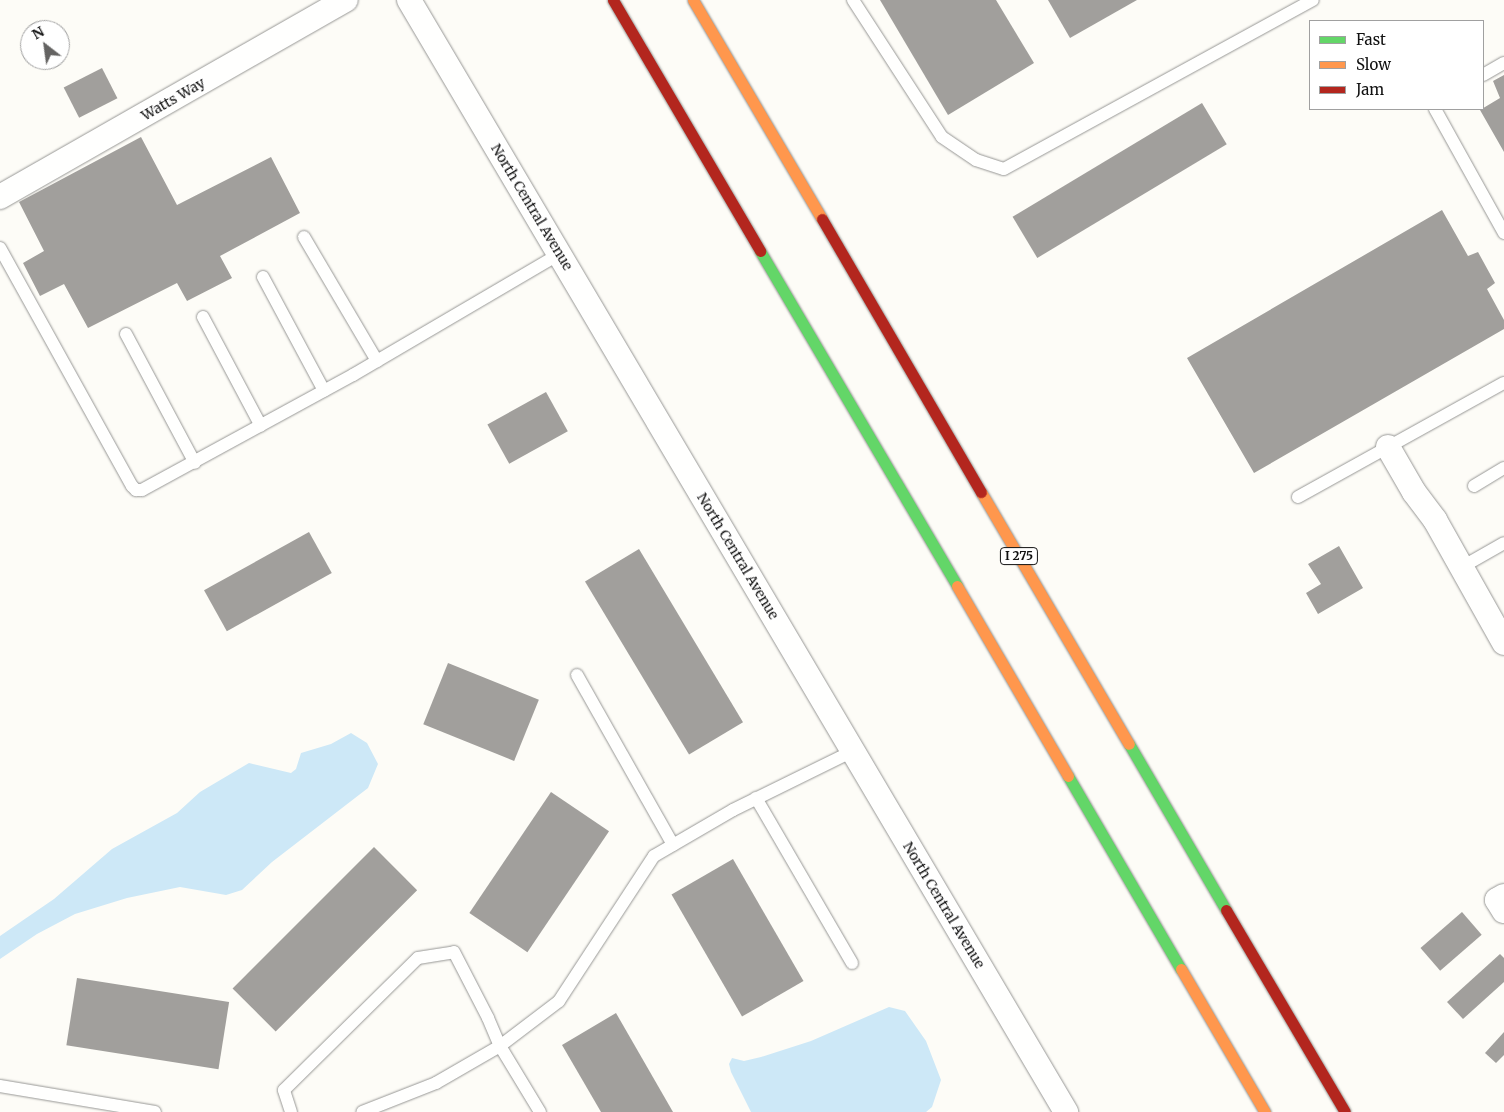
<!DOCTYPE html>
<html>
<head>
<meta charset="utf-8">
<style>
	body { margin:0 }
	#map { position:relative; width:1504px; height:1112px; overflow:hidden; background:#fdfcf7; font-family:Merriweather,serif }
	div>[style] { position:absolute }
	.water>* { inset:0; background:#cde8f7 }
	.building>* { inset:0; background:#a19f9c; transform-origin:0 0 }
	.roads { filter:drop-shadow(0 0 1px #979795) drop-shadow(0 0 1px #979795) }
	.lane>* { height:12px; margin:-6px; padding:0 6px; transform-origin:6px; border-radius:6px; background:#fffffe }
	.street>* { height:24px; margin:-12px; padding:0 12px; transform-origin:12px; border-radius:12px; background:#fffffe }
	.fast>* { height:11px; margin:-5.5px; padding:0 5.5px; transform-origin:5.5px; border-radius:5.5px; background:#63d668 }
	.slow>* { height:11px; margin:-5.5px; padding:0 5.5px; transform-origin:5.5px; border-radius:5.5px; background:#ff974d }
	.jam>* { height:11px; margin:-5.5px; padding:0 5.5px; transform-origin:5.5px; border-radius:5.5px; background:#b3261e }
	span { translate:-50% -50%; white-space:nowrap; text-align:center; line-height:1.15; -webkit-text-stroke:5px #fff; paint-order:stroke }
	.shield-label span { padding:1px 4px; background:#fff; border:1px solid; border-radius:4px; -webkit-text-stroke-width:0 }
	.shield-label { font-size:12px; color:#111; font-weight:700 }
	.street-label { font-size:14px; color:#111 }
	.legend { position:absolute; left:1309px; top:20px; width:175px; height:90px; box-sizing:border-box; background:#fff; border:1px solid #a0a0a0; margin:0; padding:6px 9px; list-style:none; font-size:15px; color:#111 }
	.legend li { display:flex; align-items:center; gap:10px; height:25px }
	.legend b { width:25px; border:1px solid #a0a0a0 }
	.north { position:absolute; left:20px; top:20px; width:50px; height:50px; box-sizing:border-box; background:#fff; border:1px solid #a0a0a0; border-radius:50%; rotate:330deg; font-size:14px; font-weight:700; line-height:20px; text-align:center; color:#111 }
	.north::after { content:''; display:block; margin:auto; width:18px; height:22px; background:#646362; clip-path:polygon(50% 0,100% 100%,50% 72%,0 100%) }
</style>
</head>
<body>
<div id="map">
	<div class="water">
		<i style="clip-path:polygon(351px 733px,367px 743px,378px 764px,368px 788px,272px 862px,242px 890px,226px 895px,180px 887px,127px 898px,75px 914px,37px 934px,0 959px,0 936px,54px 899px,112px 849px,177px 813px,200px 792px,249px 763px,291px 773px,296px 769px,301px 753px,331px 744px)"></i>
		<i style="clip-path:polygon(889px 1007px,905px 1011px,926px 1041px,941px 1080px,932px 1107px,926px 1112px,751px 1112px,731px 1072px,729px 1064px,732px 1058px,744px 1061px,761px 1057px,811px 1041px)"></i>
	</div>
	<div class="building">
		<i style="clip-path:polygon(880px 0,996px 0,1034px 63px,948px 115px)"></i>
		<i style="clip-path:polygon(1048px 0,1137px 0,1070px 38px)"></i>
		<i style="left:102px;top:68px;width:34px;height:43px;rotate:63deg"></i>
		<i style="clip-path:polygon(1504px 75px,1504px 152px,1480px 110px,1500px 98px,1493px 81px)"></i>
		<i style="left:1202px;top:103px;width:48px;height:221px;rotate:59deg"></i>
		<i style="clip-path:polygon(141px 137px,177px 205px,271px 157px,300px 213px,220px 256px,232px 278px,187px 301px,177px 283px,88px 328px,64px 284px,40px 296px,23px 263px,44px 251px,19px 202px)"></i>
		<i style="clip-path:polygon(1442px 210px,1468px 256px,1478px 252px,1495px 283px,1487px 289px,1504px 320px,1504px 329px,1254px 473px,1187px 358px)"></i>
		<i style="left:546px;top:392px;width:45px;height:67px;rotate:61deg"></i>
		<i style="left:309px;top:532px;width:47px;height:120px;rotate:61deg"></i>
		<i style="clip-path:polygon(1339px 546px,1363px 588px,1318px 614px,1306px 593px,1321px 584px,1308px 564px)"></i>
		<i style="left:639px;top:549px;width:202px;height:63px;rotate:59deg"></i>
		<i style="left:448px;top:663px;width:98px;height:66px;rotate:22deg"></i>
		<i style="left:551px;top:792px;width:70px;height:146px;rotate:34deg"></i>
		<i style="left:374px;top:847px;width:61px;height:200px;rotate:45deg"></i>
		<i style="left:733px;top:859px;width:141px;height:71px;rotate:60deg"></i>
		<i style="left:1462px;top:912px;width:30px;height:55px;rotate:49deg"></i>
		<i style="clip-path:polygon(1500px 954px,1504px 958px,1504px 982px,1463px 1019px,1447px 1002px)"></i>
		<i style="left:77px;top:978px;width:154px;height:68px;rotate:9deg"></i>
		<i style="clip-path:polygon(616px 1013px,673px 1112px,601px 1112px,562px 1045px)"></i>
		<i style="clip-path:polygon(1504px 1032px,1504px 1055px,1496px 1063px,1485px 1053px)"></i>
	</div>
	<div class="roads">
		<div class="lane">
			<i style="left:853px;top:0;width:163px;rotate:57deg"></i>
			<i style="left:942px;top:137px;width:41px;rotate:34.1deg"></i>
			<i style="left:976px;top:160px;width:29px;rotate:18deg"></i>
			<i style="left:1004px;top:169px;width:352px;rotate:-28.7deg"></i>
			<i style="left:1483px;top:75px;width:24px;rotate:-30deg"></i>
			<i style="left:1435px;top:109px;width:142px;rotate:60.9deg"></i>
			<i style="left:304px;top:237px;width:144px;rotate:59.5deg"></i>
			<i style="left:0;top:248px;width:272px;rotate:61deg"></i>
			<i style="left:132px;top:486px;width:6px;rotate:45deg"></i>
			<i style="left:136px;top:490px;width:6px"></i>
			<i style="left:142px;top:490px;width:240px;rotate:-28.6deg"></i>
			<i style="left:353px;top:375px;width:239px;rotate:-30.4deg"></i>
			<i style="left:263px;top:277px;width:129px;rotate:61.8deg"></i>
			<i style="left:203px;top:317px;width:123px;rotate:62deg"></i>
			<i style="left:126px;top:334px;width:146px;rotate:61.9deg"></i>
			<i style="left:1474px;top:486px;width:35px;rotate:-31deg"></i>
			<i style="left:1298px;top:497px;width:235px;rotate:-29deg"></i>
			<i style="left:1462px;top:567px;width:48px;rotate:-29.7deg"></i>
			<i style="left:577px;top:675px;width:195px;rotate:60.5deg"></i>
			<i style="left:756px;top:798px;width:191px;rotate:59.8deg"></i>
			<i style="left:0;top:1086px;width:157px;rotate:9.5deg"></i>
			<i style="left:291px;top:1112px;width:23px;rotate:-108deg"></i>
			<i style="left:284px;top:1090px;width:188px;rotate:-44.6deg"></i>
			<i style="left:418px;top:958px;width:36px;rotate:-9deg"></i>
			<i style="left:454px;top:952px;width:74px;rotate:62.7deg"></i>
			<i style="left:488px;top:1018px;width:30px;rotate:67deg"></i>
			<i style="left:500px;top:1046px;width:74px;rotate:150deg"></i>
			<i style="left:436px;top:1083px;width:79px;rotate:158.6deg"></i>
			<i style="left:540px;top:1112px;width:77px;rotate:-121.2deg"></i>
			<i style="left:500px;top:1046px;width:74px;rotate:-37.3deg"></i>
			<i style="left:559px;top:1001px;width:173px;rotate:-56.8deg"></i>
			<i style="left:654px;top:856px;width:91px;rotate:-30.2deg"></i>
			<i style="left:733px;top:810px;width:134px;rotate:-26.2deg"></i>
		</div>
		<div class="street">
			<i style="left:409px;top:0;width:1292px;rotate:59.42deg"></i>
			<i style="left:0;top:197px;width:398px;rotate:-29.7deg"></i>
			<i style="left:1388px;top:447px;width:52px;rotate:60deg"></i>
			<i style="left:1414px;top:492px;width:35px;rotate:53deg"></i>
			<i style="left:1435px;top:520px;width:141px;rotate:60.7deg"></i>
			<i style="left:1504px;top:896px;width:8px;rotate:150deg"></i>
			<i style="left:1497px;top:900px;width:13px;rotate:58deg"></i>
		</div>
		<div class="fast">
			<i style="left:760px;top:251px;width:389px;rotate:59.5deg"></i>
			<i style="left:1129px;top:744px;width:192px;rotate:59.7deg"></i>
			<i style="left:1068px;top:776px;width:224px;rotate:59.7deg"></i>
		</div>
		<div class="slow">
			<i style="left:693px;top:0;width:254px;rotate:59.5deg"></i>
			<i style="left:981px;top:492px;width:292px;rotate:59.6deg"></i>
			<i style="left:957px;top:586px;width:220px;rotate:59.7deg"></i>
			<i style="left:1181px;top:969px;width:166px;rotate:59.6deg"></i>
		</div>
		<div class="jam">
			<i style="left:613px;top:0;width:291px;rotate:59.6deg"></i>
			<i style="left:822px;top:219px;width:316px;rotate:59.8deg"></i>
			<i style="left:1226px;top:910px;width:234px;rotate:59.5deg"></i>
		</div>
	</div>
	<div class="shield-label">
		<span style="left:1019px;top:556px">I 275</span>
	</div>
	<div class="street-label">
		<span style="left:173px;top:99px;rotate:-30deg">Watts Way</span>
		<span style="left:532px;top:207px;rotate:59deg">North Central Avenue</span>
		<span style="left:738px;top:556px;rotate:59deg">North Central Avenue</span>
		<span style="left:944px;top:905px;rotate:59deg">North Central Avenue</span>
	</div>
	<ul class="legend">
	<li><b style="height:6px;background:#63d668"></b>Fast</li>
	<li><b style="height:6px;background:#ff974d"></b>Slow</li>
	<li><b style="height:6px;background:#b3261e"></b>Jam</li>
	</ul>
	<div class="north">N</div>
</div>
</body>
</html>
